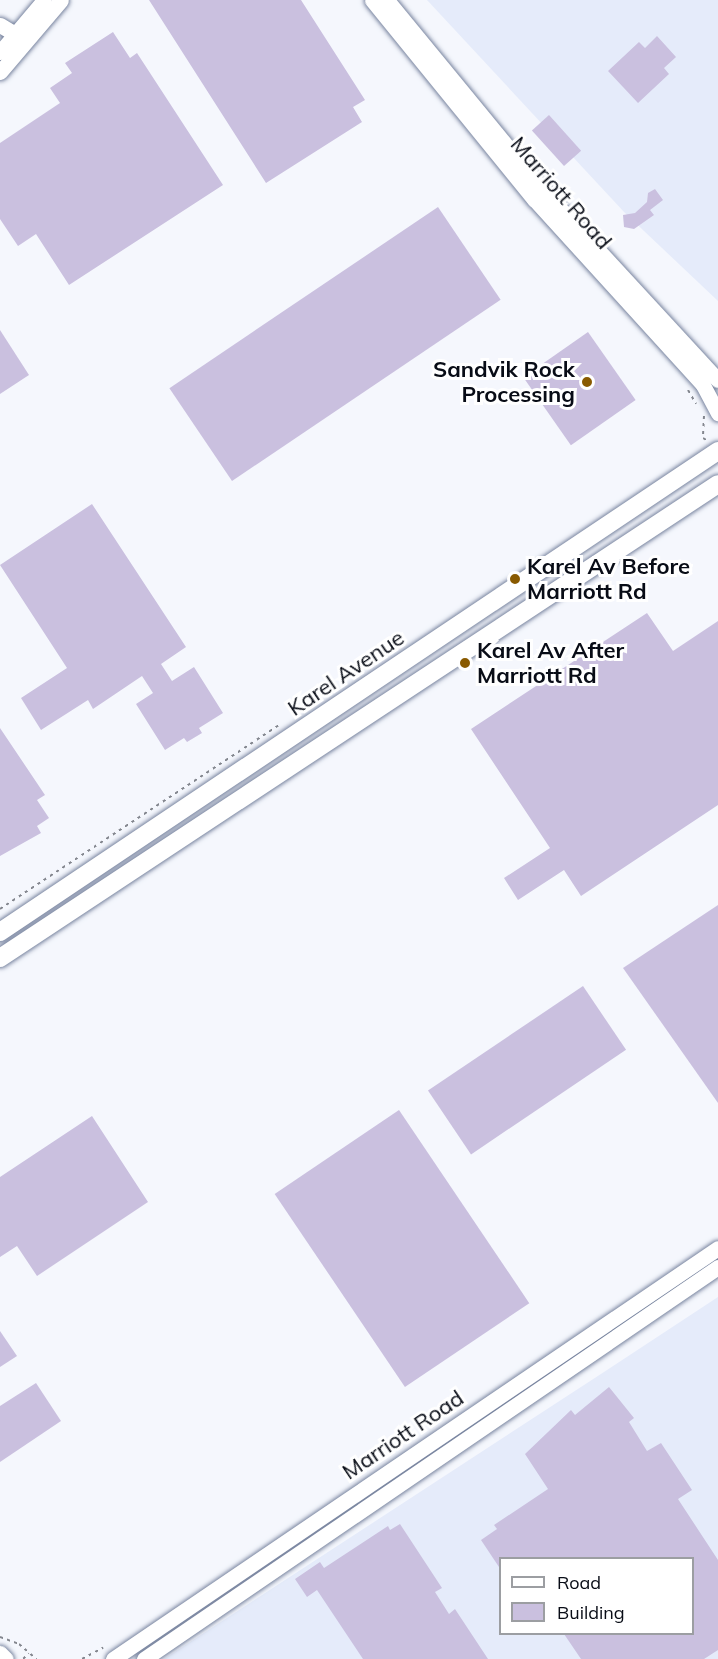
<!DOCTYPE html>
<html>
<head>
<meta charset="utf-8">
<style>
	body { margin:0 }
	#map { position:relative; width:718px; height:1659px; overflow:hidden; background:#f5f7fd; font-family:Mulish,sans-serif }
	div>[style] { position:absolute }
	.built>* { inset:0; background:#e5ebfa }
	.building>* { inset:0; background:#cac0df; transform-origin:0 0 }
	.path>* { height:2px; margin-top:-1px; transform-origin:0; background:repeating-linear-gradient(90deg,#83868e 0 3px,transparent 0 7.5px) }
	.roads { filter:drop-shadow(0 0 2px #78849f) drop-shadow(0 0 2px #78849f) }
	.minor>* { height:15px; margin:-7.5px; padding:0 7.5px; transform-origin:7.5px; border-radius:7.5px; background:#fff }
	.major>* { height:18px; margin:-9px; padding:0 9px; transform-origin:9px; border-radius:9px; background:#fff }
	.dots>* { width:16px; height:16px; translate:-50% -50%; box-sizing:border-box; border:3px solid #fff; border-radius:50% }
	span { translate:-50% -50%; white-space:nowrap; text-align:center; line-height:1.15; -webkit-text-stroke:6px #fff; paint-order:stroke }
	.street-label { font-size:22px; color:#080c16 }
	.poi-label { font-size:22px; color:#080c16; font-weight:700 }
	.right { translate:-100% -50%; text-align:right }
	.left { translate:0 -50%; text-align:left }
	.legend { position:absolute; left:499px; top:1557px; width:195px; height:78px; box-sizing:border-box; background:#fff; border:2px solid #9c9ea2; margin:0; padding:8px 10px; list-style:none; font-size:18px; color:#080c16 }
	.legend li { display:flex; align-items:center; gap:12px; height:30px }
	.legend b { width:30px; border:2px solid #9c9ea2 }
</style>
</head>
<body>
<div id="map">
	<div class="built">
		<i style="clip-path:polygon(427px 0,718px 0,718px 301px,625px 213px)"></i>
		<i style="clip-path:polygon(evenodd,718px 1297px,718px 1659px,164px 1659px,604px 1372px,718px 1297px,500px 1558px,692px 1558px,692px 1634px,500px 1634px,500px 1558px)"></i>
	</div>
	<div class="building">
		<i style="clip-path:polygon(149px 0,301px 0,365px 100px,353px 107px,362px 122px,266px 183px)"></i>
		<i style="clip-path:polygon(113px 32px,130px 58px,137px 53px,223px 185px,69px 285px,36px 234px,18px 246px,0 219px,0 143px,60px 103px,50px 88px,72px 73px,65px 63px)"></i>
		<i style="clip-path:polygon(657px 36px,676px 57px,664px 68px,669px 74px,638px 103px,608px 71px,639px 42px,645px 48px)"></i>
		<i style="left:549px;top:115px;width:48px;height:23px;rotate:48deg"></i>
		<i style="clip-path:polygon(655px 189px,663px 200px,650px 210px,654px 215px,634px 229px,624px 227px,623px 215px,635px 213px,647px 202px,648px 193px)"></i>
		<i style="left:438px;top:207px;width:112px;height:324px;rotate:56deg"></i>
		<i style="clip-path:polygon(0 330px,29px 375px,0 394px)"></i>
		<i style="left:588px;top:332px;width:83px;height:79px;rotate:55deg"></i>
		<i style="clip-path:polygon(92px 504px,186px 647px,161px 664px,172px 681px,194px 667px,223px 713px,199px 728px,202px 733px,187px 742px,184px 738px,165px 750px,136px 704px,153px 693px,142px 676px,93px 709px,88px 700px,41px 730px,21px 698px,67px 668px,0 565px)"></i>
		<i style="clip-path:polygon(647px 613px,673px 651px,718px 621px,718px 805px,581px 896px,564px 870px,518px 900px,504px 878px,550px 848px,471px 729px)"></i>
		<i style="clip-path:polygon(0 728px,45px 795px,37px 800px,49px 818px,37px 826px,41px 833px,0 856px)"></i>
		<i style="clip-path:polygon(718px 905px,718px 1103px,623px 968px)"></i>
		<i style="left:583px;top:986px;width:77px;height:187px;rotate:56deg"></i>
		<i style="left:399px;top:1110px;width:233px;height:150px;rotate:56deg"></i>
		<i style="clip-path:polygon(92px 1116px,148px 1202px,37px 1276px,17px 1246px,0 1257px,0 1177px)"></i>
		<i style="clip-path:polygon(0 1331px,17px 1356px,0 1367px)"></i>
		<i style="clip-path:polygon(36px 1383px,61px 1421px,0 1462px,0 1406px)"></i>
		<i style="clip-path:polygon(609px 1387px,634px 1418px,629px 1422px,647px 1451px,661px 1443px,692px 1490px,678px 1499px,718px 1560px,718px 1650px,704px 1659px,581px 1659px,564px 1634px,693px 1634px,693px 1558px,501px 1558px,501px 1570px,481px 1540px,497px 1529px,494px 1525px,548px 1489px,525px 1454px,571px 1410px,575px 1415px)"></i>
		<i style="clip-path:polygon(400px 1524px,442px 1588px,435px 1592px,449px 1614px,455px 1609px,488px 1659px,363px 1659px,317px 1590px,307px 1597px,295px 1579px,320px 1562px,324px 1568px,388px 1526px,390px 1530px)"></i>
	</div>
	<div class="path">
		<i style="left:688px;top:390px;width:16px;rotate:60deg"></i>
		<i style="left:704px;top:416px;width:22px;rotate:93deg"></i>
		<i style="left:703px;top:438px;width:6px;rotate:31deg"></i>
		<i style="left:0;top:909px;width:336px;rotate:-33.4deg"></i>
		<i style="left:0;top:1637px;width:20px;rotate:20deg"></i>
		<i style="left:19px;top:1644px;width:23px;rotate:41deg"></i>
		<i style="left:23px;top:1659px;width:8px;rotate:-45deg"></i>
		<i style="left:82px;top:1659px;width:24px;rotate:-28deg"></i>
	</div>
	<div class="roads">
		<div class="minor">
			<i style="left:372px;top:0;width:257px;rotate:50.9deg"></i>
			<i style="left:534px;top:199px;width:251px;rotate:47.7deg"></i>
			<i style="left:703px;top:385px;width:32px;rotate:62deg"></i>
			<i style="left:387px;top:0;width:246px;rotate:50.6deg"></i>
			<i style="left:543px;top:190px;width:258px;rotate:47.4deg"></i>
			<i style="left:0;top:25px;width:17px;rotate:31deg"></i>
			<i style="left:0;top:52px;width:68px;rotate:-49.8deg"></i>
			<i style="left:0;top:72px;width:94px;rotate:-49.7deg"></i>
			<i style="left:0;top:1653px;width:8px;rotate:45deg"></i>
			<i style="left:113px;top:1659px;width:731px;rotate:-34.19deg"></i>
			<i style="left:144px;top:1659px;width:695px;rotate:-34.33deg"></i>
		</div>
		<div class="major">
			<i style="left:0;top:932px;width:864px;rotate:-33.82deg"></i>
			<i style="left:0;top:958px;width:860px;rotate:-33.43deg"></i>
		</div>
	</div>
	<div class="dots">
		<i style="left:587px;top:382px;background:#895a00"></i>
		<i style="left:515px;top:579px;background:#895a00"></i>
		<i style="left:465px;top:663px;background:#895a00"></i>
	</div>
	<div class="street-label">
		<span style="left:561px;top:193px;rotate:49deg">Marriott Road</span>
		<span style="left:346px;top:673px;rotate:-34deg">Karel Avenue</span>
		<span style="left:403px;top:1435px;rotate:-34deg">Marriott Road</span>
	</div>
	<div class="poi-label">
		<span class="right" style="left:575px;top:382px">Sandvik Rock<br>Processing</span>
		<span class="left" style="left:527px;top:579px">Karel Av Before<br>Marriott Rd</span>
		<span class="left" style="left:477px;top:663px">Karel Av After<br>Marriott Rd</span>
	</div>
	<ul class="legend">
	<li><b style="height:8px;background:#fff"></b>Road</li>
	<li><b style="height:16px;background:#cac0df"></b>Building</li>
	</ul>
</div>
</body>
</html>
